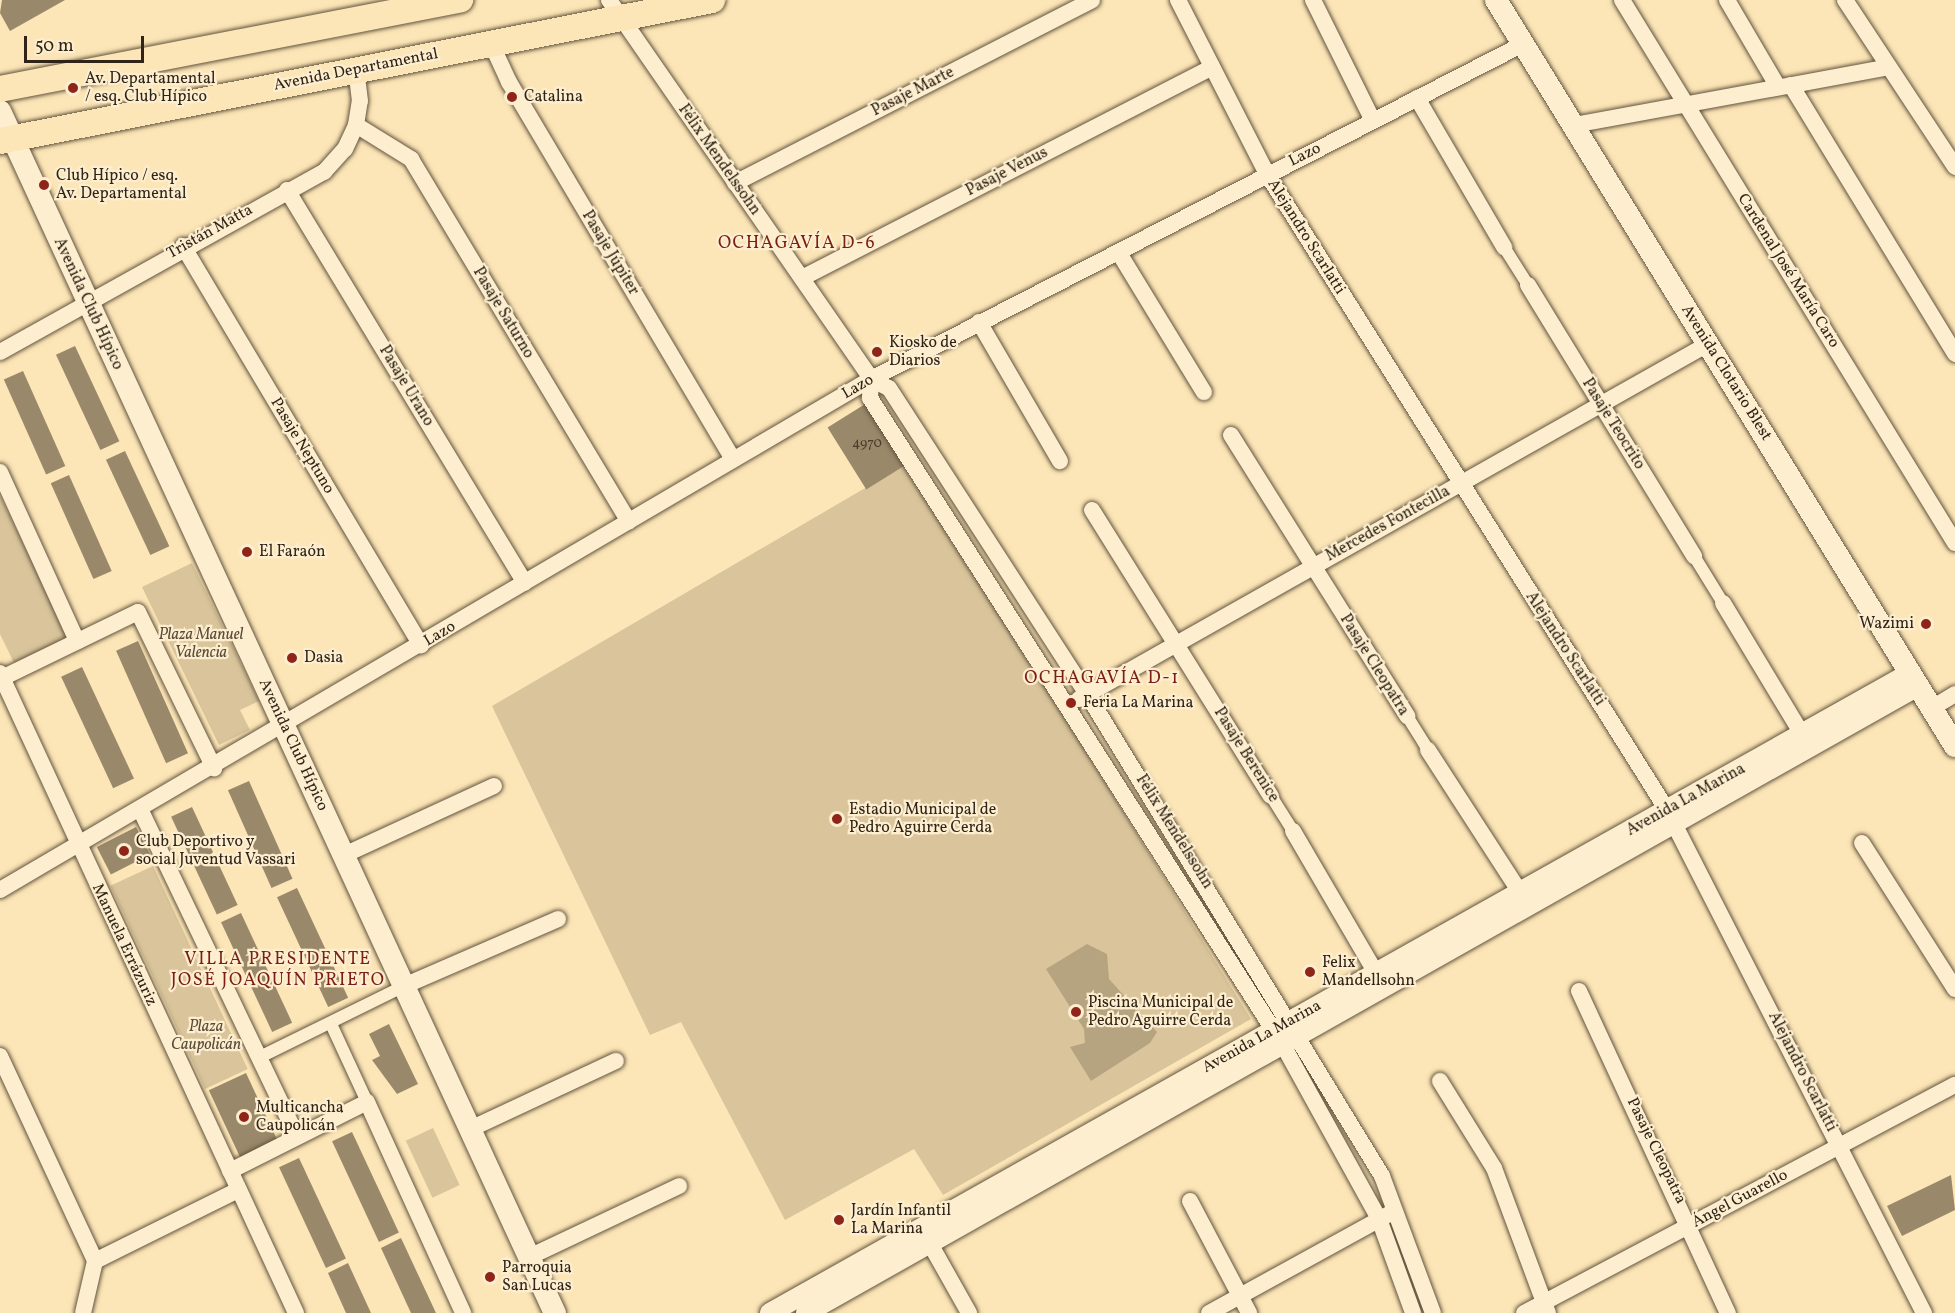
<!DOCTYPE html>
<html>
<head>
<meta charset="utf-8">
<style>
	body { margin:0 }
	#map { position:relative; width:1955px; height:1313px; overflow:hidden; background:#fce5b6; font-family:Vollkorn,serif }
	div>[style] { position:absolute }
	.green>* { inset:0; background:#d9c49b; transform-origin:0 0 }
	.water>* { inset:0; background:#b6a380 }
	.building>* { inset:0; background:#9a886a; transform-origin:0 0 }
	.roads { filter:drop-shadow(0 0 2px #62543f) drop-shadow(0 0 2px #62543f) }
	.pedestrian>* { height:12px; margin:-6px; padding:0 6px; transform-origin:6px; border-radius:6px; background:#fdeed0 }
	.minor>* { height:16px; margin:-8px; padding:0 8px; transform-origin:8px; border-radius:8px; background:#fdeed0 }
	.tertiary>* { height:20px; margin:-10px; padding:0 10px; transform-origin:10px; border-radius:10px; background:#fdeed0 }
	.secondary>* { height:22px; margin:-11px; padding:0 11px; transform-origin:11px; border-radius:11px; background:#fdeed0 }
	.primary>* { height:26px; margin:-13px; padding:0 13px; transform-origin:13px; border-radius:13px; background:#fce5b6 }
	.dots>* { width:16px; height:16px; translate:-50% -50%; box-sizing:border-box; border:3px solid #fdeed0; border-radius:50% }
	span { translate:-50% -50%; white-space:nowrap; text-align:center; line-height:1.15; -webkit-text-stroke:4.5px #fdeed0; paint-order:stroke }
	.number-label { font-size:14px; color:#4a3d2c }
	.number-label span { -webkit-text-stroke-width:0 }
	.street-label { font-size:16px; color:#2f2417 }
	.poi-label { font-size:16px; color:#2f2417 }
	.left { translate:0 -50%; text-align:left }
	.right { translate:-100% -50%; text-align:right }
	.park-label { font-size:16px; color:#5a4c38; font-style:italic }
	.neighbourhood-label { font-size:18px; color:#7a1f14; letter-spacing:1.5px }
	.scale { position:absolute; left:24px; top:36px; width:120px; height:27px; box-sizing:border-box; border:3px solid #2f2417; border-top:0; padding-left:8px; font-size:18px; line-height:21px; white-space:nowrap; color:#2f2417; -webkit-text-stroke:4px #fdeed0; paint-order:stroke }
</style>
</head>
<body>
<div id="map">
	<div class="green">
		<i style="clip-path:polygon(908px 463px,1251px 1019px,943px 1195px,914px 1149px,785px 1220px,681px 1022px,650px 1035px,492px 706px)"></i>
		<i style="clip-path:polygon(0 496px,70px 640px,16px 667px,0 634px)"></i>
		<i style="clip-path:polygon(192px 563px,259px 701px,240px 710px,250px 730px,219px 745px,142px 587px)"></i>
		<i style="left:153px;top:866px;width:224px;height:47px;rotate:65deg"></i>
		<i style="left:433px;top:1128px;width:63px;height:30px;rotate:65deg"></i>
	</div>
	<div class="water">
		<i style="clip-path:polygon(1087px 944px,1107px 954px,1109px 979px,1157px 1032px,1150px 1043px,1091px 1081px,1070px 1047px,1085px 1043px,1084px 1029px,1046px 969px)"></i>
	</div>
	<div class="building">
		<i style="clip-path:polygon(2px 0,65px 0,10px 31px,0 13px)"></i>
		<i style="left:75px;top:346px;width:105px;height:21px;rotate:65deg"></i>
		<i style="left:23px;top:371px;width:104px;height:21px;rotate:66deg"></i>
		<i style="left:870px;top:401px;width:73px;height:50px;rotate:58deg"></i>
		<i style="left:125px;top:451px;width:105px;height:21px;rotate:65deg"></i>
		<i style="left:69px;top:475px;width:105px;height:20px;rotate:66deg"></i>
		<i style="left:138px;top:641px;width:123px;height:24px;rotate:66deg"></i>
		<i style="left:82px;top:667px;width:123px;height:23px;rotate:65deg"></i>
		<i style="left:249px;top:781px;width:107px;height:23px;rotate:66deg"></i>
		<i style="left:192px;top:807px;width:108px;height:23px;rotate:65deg"></i>
		<i style="left:136px;top:827px;width:31px;height:44px;rotate:63deg"></i>
		<i style="left:297px;top:888px;width:121px;height:22px;rotate:65deg"></i>
		<i style="left:241px;top:913px;width:121px;height:22px;rotate:65deg"></i>
		<i style="clip-path:polygon(389px 1024px,418px 1084px,397px 1094px,372px 1060px,380px 1056px,369px 1034px)"></i>
		<i style="left:246px;top:1073px;width:77px;height:41px;rotate:65deg"></i>
		<i style="left:352px;top:1132px;width:111px;height:22px;rotate:65deg"></i>
		<i style="left:299px;top:1158px;width:111px;height:22px;rotate:65deg"></i>
		<i style="clip-path:polygon(1951px 1175px,1955px 1210px,1902px 1236px,1887px 1206px)"></i>
		<i style="clip-path:polygon(401px 1238px,436px 1313px,411px 1313px,381px 1248px)"></i>
		<i style="clip-path:polygon(348px 1263px,371px 1313px,346px 1313px,328px 1273px)"></i>
	</div>
	<div class="roads">
		<div class="pedestrian">
			<i style="left:1504px;top:247px;width:45px;rotate:57.7deg"></i>
			<i style="left:1694px;top:556px;width:55px;rotate:58.3deg"></i>
			<i style="left:1407px;top:716px;width:40px;rotate:58deg"></i>
			<i style="left:1271px;top:796px;width:41px;rotate:57.8deg"></i>
			<i style="left:331px;top:1024px;width:86px;rotate:65.2deg"></i>
			<i style="left:260px;top:1057px;width:161px;rotate:-26.2deg"></i>
		</div>
		<div class="minor">
			<i style="left:609px;top:0;width:461px;rotate:55.3deg"></i>
			<i style="left:871px;top:379px;width:20px;rotate:27deg"></i>
			<i style="left:889px;top:388px;width:364px;rotate:57.1deg"></i>
			<i style="left:1087px;top:694px;width:565px;rotate:58.53deg"></i>
			<i style="left:1382px;top:1176px;width:146px;rotate:69.6deg"></i>
			<i style="left:1178px;top:0;width:195px;rotate:62.9deg"></i>
			<i style="left:1267px;top:174px;width:751px;rotate:57.83deg"></i>
			<i style="left:1667px;top:810px;width:565px;rotate:62.94deg"></i>
			<i style="left:1313px;top:0;width:135px;rotate:63.6deg"></i>
			<i style="left:1622px;top:0;width:637px;rotate:58.48deg"></i>
			<i style="left:1727px;top:0;width:101px;rotate:59.6deg"></i>
			<i style="left:1845px;top:0;width:200px;rotate:56.6deg"></i>
			<i style="left:491px;top:43px;width:43px;rotate:65.2deg"></i>
			<i style="left:509px;top:82px;width:439px;rotate:59.3deg"></i>
			<i style="left:1791px;top:85px;width:315px;rotate:58.6deg"></i>
			<i style="left:1417px;top:98px;width:173px;rotate:59.7deg"></i>
			<i style="left:356px;top:125px;width:65px;rotate:31.7deg"></i>
			<i style="left:411px;top:159px;width:423px;rotate:59deg"></i>
			<i style="left:1574px;top:125px;width:320px;rotate:-10.4deg"></i>
			<i style="left:735px;top:183px;width:401px;rotate:-27.1deg"></i>
			<i style="left:287px;top:190px;width:459px;rotate:58.8deg"></i>
			<i style="left:183px;top:246px;width:465px;rotate:59.2deg"></i>
			<i style="left:1119px;top:253px;width:163px;rotate:58.6deg"></i>
			<i style="left:802px;top:278px;width:461px;rotate:-27.2deg"></i>
			<i style="left:1528px;top:285px;width:318px;rotate:58.5deg"></i>
			<i style="left:979px;top:322px;width:161px;rotate:59.8deg"></i>
			<i style="left:0;top:352px;width:371px;rotate:-29.1deg"></i>
			<i style="left:324px;top:172px;width:31px;rotate:-48deg"></i>
			<i style="left:345px;top:149px;width:26px;rotate:-65deg"></i>
			<i style="left:356px;top:125px;width:24px;rotate:-81deg"></i>
			<i style="left:360px;top:101px;width:31px;rotate:-97deg"></i>
			<i style="left:871px;top:379px;width:19px;rotate:93deg"></i>
			<i style="left:870px;top:398px;width:768px;rotate:57.45deg"></i>
			<i style="left:1283px;top:1045px;width:199px;rotate:61.1deg"></i>
			<i style="left:1379px;top:1219px;width:100px;rotate:70.1deg"></i>
			<i style="left:1231px;top:435px;width:332px;rotate:57.9deg"></i>
			<i style="left:0;top:472px;width:186px;rotate:65.5deg"></i>
			<i style="left:1092px;top:510px;width:337px;rotate:58deg"></i>
			<i style="left:1723px;top:603px;width:165px;rotate:58.9deg"></i>
			<i style="left:0;top:673px;width:705px;rotate:65.18deg"></i>
			<i style="left:2px;top:678px;width:151px;rotate:-25.9deg"></i>
			<i style="left:138px;top:612px;width:174px;rotate:64deg"></i>
			<i style="left:1079px;top:699px;width:722px;rotate:-29.44deg"></i>
			<i style="left:1932px;top:708px;width:27px;rotate:-31deg"></i>
			<i style="left:1428px;top:750px;width:169px;rotate:57.1deg"></i>
			<i style="left:141px;top:811px;width:361px;rotate:64.4deg"></i>
			<i style="left:1293px;top:831px;width:164px;rotate:59.7deg"></i>
			<i style="left:1862px;top:843px;width:173px;rotate:57.5deg"></i>
			<i style="left:344px;top:855px;width:165px;rotate:-24.7deg"></i>
			<i style="left:0;top:890px;width:1010px;rotate:-30.4deg"></i>
			<i style="left:871px;top:379px;width:733px;rotate:-27.19deg"></i>
			<i style="left:404px;top:986px;width:168px;rotate:-23.5deg"></i>
			<i style="left:1579px;top:991px;width:355px;rotate:65.2deg"></i>
			<i style="left:0;top:1056px;width:226px;rotate:65.1deg"></i>
			<i style="left:95px;top:1261px;width:53px;rotate:103deg"></i>
			<i style="left:1440px;top:1081px;width:102px;rotate:58.2deg"></i>
			<i style="left:1494px;top:1168px;width:155px;rotate:69.6deg"></i>
			<i style="left:470px;top:1129px;width:161px;rotate:-25deg"></i>
			<i style="left:230px;top:1171px;width:153px;rotate:-26.7deg"></i>
			<i style="left:367px;top:1102px;width:232px;rotate:65.5deg"></i>
			<i style="left:1190px;top:1201px;width:127px;rotate:62.2deg"></i>
			<i style="left:924px;top:1233px;width:92px;rotate:60.6deg"></i>
			<i style="left:529px;top:1257px;width:166px;rotate:-25.3deg"></i>
			<i style="left:95px;top:1261px;width:160px;rotate:-26.4deg"></i>
			<i style="left:1209px;top:1313px;width:205px;rotate:-28.8deg"></i>
			<i style="left:1524px;top:1313px;width:488px;rotate:-27.9deg"></i>
		</div>
		<div class="tertiary">
			<i style="left:770px;top:1313px;width:1307px;rotate:-29.31deg"></i>
			<i style="left:806px;top:1313px;width:1277px;rotate:-29.42deg"></i>
		</div>
		<div class="secondary">
			<i style="left:1496px;top:0;width:876px;rotate:58.4deg"></i>
			<i style="left:0;top:111px;width:1324px;rotate:65.22deg"></i>
		</div>
		<div class="primary">
			<i style="left:0;top:89px;width:469px;rotate:-11deg"></i>
			<i style="left:0;top:141px;width:726px;rotate:-11.2deg"></i>
		</div>
	</div>
	<div class="dots">
		<i style="left:73px;top:88px;background:#8f2418"></i>
		<i style="left:512px;top:97px;background:#8f2418"></i>
		<i style="left:44px;top:185px;background:#8f2418"></i>
		<i style="left:877px;top:352px;background:#8f2418"></i>
		<i style="left:247px;top:552px;background:#8f2418"></i>
		<i style="left:1926px;top:624px;background:#8f2418"></i>
		<i style="left:292px;top:658px;background:#8f2418"></i>
		<i style="left:1071px;top:703px;background:#8f2418"></i>
		<i style="left:837px;top:819px;background:#8f2418"></i>
		<i style="left:124px;top:851px;background:#8f2418"></i>
		<i style="left:1310px;top:972px;background:#8f2418"></i>
		<i style="left:1076px;top:1012px;background:#8f2418"></i>
		<i style="left:244px;top:1117px;background:#8f2418"></i>
		<i style="left:839px;top:1220px;background:#8f2418"></i>
		<i style="left:490px;top:1277px;background:#8f2418"></i>
	</div>
	<div class="number-label">
		<span style="left:867px;top:444px">4970</span>
	</div>
	<div class="street-label">
		<span style="left:356px;top:70px;rotate:-11deg">Avenida Departamental</span>
		<span style="left:913px;top:92px;rotate:-27deg">Pasaje Marte</span>
		<span style="left:1305px;top:155px;rotate:-27deg">Lazo</span>
		<span style="left:719px;top:160px;rotate:55deg">Félix Mendelssohn</span>
		<span style="left:1007px;top:172px;rotate:-27deg">Pasaje Venus</span>
		<span style="left:210px;top:232px;rotate:-29deg">Tristán Matta</span>
		<span style="left:1306px;top:237px;rotate:58deg">Alejandro Scarlatti</span>
		<span style="left:610px;top:253px;rotate:59deg">Pasaje Júpiter</span>
		<span style="left:1788px;top:271px;rotate:58deg">Cardenal José María Caro</span>
		<span style="left:88px;top:304px;rotate:65deg">Avenida Club Hípico</span>
		<span style="left:503px;top:313px;rotate:59deg">Pasaje Saturno</span>
		<span style="left:1726px;top:373px;rotate:58deg">Avenida Clotario Blest</span>
		<span style="left:406px;top:386px;rotate:59deg">Pasaje Urano</span>
		<span style="left:858px;top:387px;rotate:-30deg">Lazo</span>
		<span style="left:1613px;top:424px;rotate:58deg">Pasaje Teocrito</span>
		<span style="left:302px;top:446px;rotate:59deg">Pasaje Neptuno</span>
		<span style="left:1388px;top:524px;rotate:-29deg">Mercedes Fontecilla</span>
		<span style="left:440px;top:634px;rotate:-31deg">Lazo</span>
		<span style="left:1565px;top:649px;rotate:57deg">Alejandro Scarlatti</span>
		<span style="left:1374px;top:665px;rotate:58deg">Pasaje Cleopatra</span>
		<span style="left:293px;top:745px;rotate:65deg">Avenida Club Hípico</span>
		<span style="left:1246px;top:755px;rotate:58deg">Pasaje Berenice</span>
		<span style="left:1686px;top:800px;rotate:-29deg">Avenida La Marina</span>
		<span style="left:1174px;top:832px;rotate:58deg">Félix Mendelssohn</span>
		<span style="left:124px;top:945px;rotate:65deg">Manuela Errázuriz</span>
		<span style="left:1262px;top:1037px;rotate:-29deg">Avenida La Marina</span>
		<span style="left:1802px;top:1072px;rotate:63deg">Alejandro Scarlatti</span>
		<span style="left:1656px;top:1151px;rotate:64deg">Pasaje Cleopatra</span>
		<span style="left:1740px;top:1199px;rotate:-28deg">Ángel Guarello</span>
	</div>
	<div class="poi-label">
		<span class="left" style="left:85px;top:88px">Av. Departamental<br>/ esq. Club Hípico</span>
		<span class="left" style="left:524px;top:97px">Catalina</span>
		<span class="left" style="left:56px;top:185px">Club Hípico / esq.<br>Av. Departamental</span>
		<span class="left" style="left:889px;top:352px">Kiosko de<br>Diarios</span>
		<span class="left" style="left:259px;top:552px">El Faraón</span>
		<span class="right" style="left:1914px;top:624px">Wazimi</span>
		<span class="left" style="left:304px;top:658px">Dasia</span>
		<span class="left" style="left:1083px;top:703px">Feria La Marina</span>
		<span class="left" style="left:849px;top:819px">Estadio Municipal de<br>Pedro Aguirre Cerda</span>
		<span class="left" style="left:136px;top:851px">Club Deportivo y<br>social Juventud Vassari</span>
		<span class="left" style="left:1322px;top:972px">Felix<br>Mandellsohn</span>
		<span class="left" style="left:1088px;top:1012px">Piscina Municipal de<br>Pedro Aguirre Cerda</span>
		<span class="left" style="left:256px;top:1117px">Multicancha<br>Caupolicán</span>
		<span class="left" style="left:851px;top:1220px">Jardín Infantil<br>La Marina</span>
		<span class="left" style="left:502px;top:1277px">Parroquia<br>San Lucas</span>
	</div>
	<div class="park-label">
		<span style="left:201px;top:644px">Plaza Manuel<br>Valencia</span>
		<span style="left:206px;top:1036px">Plaza<br>Caupolicán</span>
	</div>
	<div class="neighbourhood-label">
		<span style="left:797px;top:244px">OCHAGAVÍA D-6</span>
		<span style="left:1102px;top:679px">OCHAGAVÍA D-1</span>
		<span style="left:278px;top:971px">VILLA PRESIDENTE<br>JOSÉ JOAQUÍN PRIETO</span>
	</div>
	<div class="scale">50 m</div>
</div>
</body>
</html>
